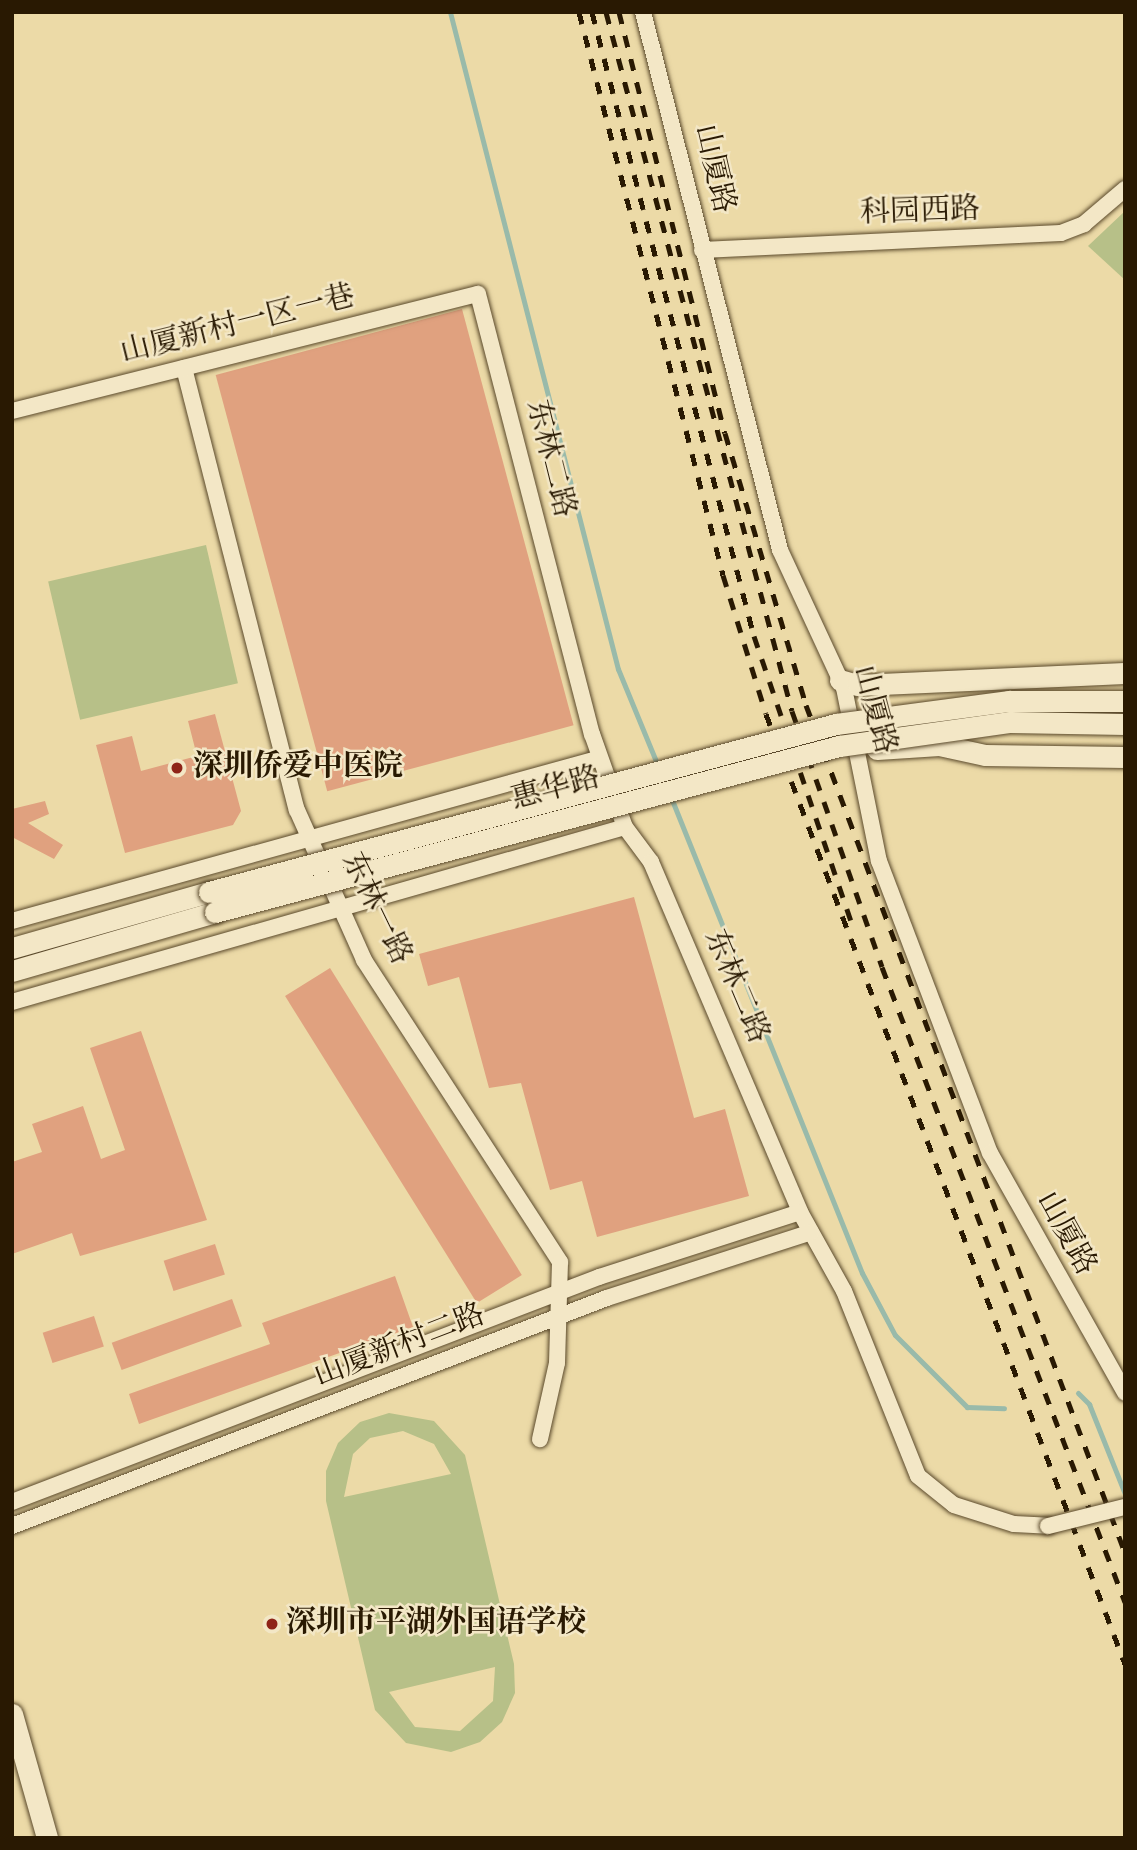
<!DOCTYPE html>
<html>
<head>
<meta charset="utf-8">
<style>
	body { margin:0 }
	#map { position:relative; width:1137px; height:1850px; overflow:hidden; background:#ecdaa7; font-family:"Sorts Mill Goudy","Noto Serif SC",serif }
	div>[style] { position:absolute }
	.green>* { inset:0; background:#b7c088; transform-origin:0 0 }
	.stream>* { height:5px; margin:-2.5px; padding:0 2.5px; transform-origin:2.5px; border-radius:2.5px; background:#99baaa }
	.building>* { inset:0; background:#e0a17f; transform-origin:0 0 }
	.roads { filter:drop-shadow(0 0 2px #5a492b) drop-shadow(0 0 2px #5a492b) }
	.street>* { height:16px; margin:-8px; padding:0 8px; transform-origin:8px; border-radius:8px; background:#f3e7c6 }
	.secondary>* { height:21px; margin:-10.5px; padding:0 10.5px; transform-origin:10.5px; border-radius:10.5px; background:#f3e7c6 }
	.rail>* { height:5px; margin-top:-2.5px; transform-origin:0; background:repeating-linear-gradient(90deg,#291902 0 12px,transparent 0 24px) }
	.bridges { filter:drop-shadow(0 0 2px #5a492b) drop-shadow(0 0 2px #5a492b) }
	.street-bridge>* { height:16px; margin:-8px; padding:0 8px; transform-origin:8px; border-radius:8px; background:#f3e7c6 }
	.secondary-bridge>* { height:21px; margin:-10.5px; padding:0 10.5px; transform-origin:10.5px; border-radius:10.5px; background:#f3e7c6 }
	.dots>* { width:19px; height:19px; translate:-50% -50%; box-sizing:border-box; border:4px solid #f3e7c6; border-radius:50% }
	span { translate:-50% -50%; white-space:nowrap; text-align:center; line-height:1.15; -webkit-text-stroke:5px #f3e7c6; paint-order:stroke }
	.street-label { font-size:30px; color:#291902 }
	.poi-label { font-size:30px; color:#291902; font-weight:700 }
	.left { translate:0 -50%; text-align:left }
	.frame { position:absolute; inset:0; border:14px solid #291902; pointer-events:none }
</style>
</head>
<body>
<div id="map">
	<div class="green">
		<i style="clip-path:polygon(1125px 211px,1125px 280px,1088px 246px)"></i>
		<i style="left:206px;top:545px;width:142px;height:162px;rotate:77deg"></i>
		<i style="clip-path:polygon(evenodd,389px 1413px,434px 1421px,465px 1455px,514px 1664px,515px 1693px,502px 1722px,480px 1742px,451px 1752px,406px 1743px,375px 1710px,326px 1501px,326px 1471px,338px 1443px,360px 1422px,389px 1413px,403px 1431px,434px 1444px,451px 1474px,344px 1497px,353px 1454px,370px 1438px,403px 1431px,389px 1413px,495px 1667px,493px 1701px,460px 1731px,415px 1727px,389px 1692px,495px 1667px)"></i>
	</div>
	<div class="stream">
		<i style="left:450px;top:12px;width:678px;rotate:75.66deg"></i>
		<i style="left:618px;top:669px;width:105px;rotate:67.6deg"></i>
		<i style="left:670px;top:795px;width:515px;rotate:68.12deg"></i>
		<i style="left:862px;top:1273px;width:70px;rotate:62deg"></i>
		<i style="left:895px;top:1335px;width:102px;rotate:45deg"></i>
		<i style="left:967px;top:1407px;width:37px;rotate:2deg"></i>
		<i style="left:1078px;top:1393px;width:16px;rotate:45deg"></i>
		<i style="left:1089px;top:1404px;width:97px;rotate:68.2deg"></i>
	</div>
	<div class="building">
		<i style="left:462px;top:309px;width:431px;height:255px;rotate:75deg"></i>
		<i style="clip-path:polygon(215px 714px,241px 811px,233px 825px,125px 853px,96px 745px,132px 736px,141px 771px,197px 756px,188px 721px)"></i>
		<i style="clip-path:polygon(45px 801px,49px 814px,28px 823px,63px 845px,54px 859px,12px 837px,12px 809px)"></i>
		<i style="clip-path:polygon(634px 897px,694px 1118px,725px 1109px,749px 1196px,597px 1237px,582px 1181px,550px 1190px,521px 1083px,489px 1088px,459px 977px,428px 986px,419px 954px)"></i>
		<i style="left:330px;top:968px;width:362px;height:53px;rotate:58deg"></i>
		<i style="clip-path:polygon(141px 1031px,207px 1220px,80px 1256px,72px 1233px,12px 1254px,12px 1162px,42px 1152px,32px 1124px,83px 1106px,101px 1159px,125px 1150px,90px 1048px)"></i>
		<i style="left:215px;top:1244px;width:32px;height:54px;rotate:72deg"></i>
		<i style="clip-path:polygon(395px 1276px,413px 1327px,139px 1424px,129px 1394px,270px 1344px,262px 1323px)"></i>
		<i style="left:232px;top:1299px;width:29px;height:128px;rotate:70deg"></i>
		<i style="left:94px;top:1316px;width:32px;height:54px;rotate:72deg"></i>
	</div>
	<div class="roads">
		<div class="street">
			<i style="left:643px;top:12px;width:555px;rotate:75.71deg"></i>
			<i style="left:780px;top:550px;width:152px;rotate:65.1deg"></i>
			<i style="left:844px;top:688px;width:177px;rotate:78.6deg"></i>
			<i style="left:879px;top:861px;width:312px;rotate:69.2deg"></i>
			<i style="left:990px;top:1153px;width:275px;rotate:60.6deg"></i>
			<i style="left:702px;top:250px;width:359px;rotate:-2.7deg"></i>
			<i style="left:1061px;top:233px;width:25px;rotate:-21deg"></i>
			<i style="left:1084px;top:224px;width:54px;rotate:-40.5deg"></i>
			<i style="left:184px;top:368px;width:456px;rotate:75.7deg"></i>
			<i style="left:297px;top:810px;width:164px;rotate:65.9deg"></i>
			<i style="left:364px;top:960px;width:360px;rotate:57deg"></i>
			<i style="left:560px;top:1262px;width:101px;rotate:91.7deg"></i>
			<i style="left:557px;top:1363px;width:78px;rotate:102.6deg"></i>
			<i style="left:12px;top:411px;width:480px;rotate:-14.1deg"></i>
			<i style="left:478px;top:294px;width:455px;rotate:75.5deg"></i>
			<i style="left:592px;top:734px;width:99px;rotate:70.5deg"></i>
			<i style="left:625px;top:827px;width:44px;rotate:53.4deg"></i>
			<i style="left:651px;top:862px;width:380px;rotate:66.9deg"></i>
			<i style="left:800px;top:1212px;width:90px;rotate:60.9deg"></i>
			<i style="left:844px;top:1291px;width:199px;rotate:68.2deg"></i>
			<i style="left:918px;top:1476px;width:46px;rotate:38.9deg"></i>
			<i style="left:954px;top:1505px;width:63px;rotate:17.6deg"></i>
			<i style="left:1014px;top:1524px;width:34px;rotate:3deg"></i>
			<i style="left:12px;top:921px;width:610px;rotate:-15.49deg"></i>
			<i style="left:12px;top:1002px;width:637px;rotate:-15.93deg"></i>
			<i style="left:12px;top:1502px;width:629px;rotate:-20.97deg"></i>
			<i style="left:599px;top:1277px;width:211px;rotate:-17.9deg"></i>
			<i style="left:12px;top:1526px;width:637px;rotate:-20.97deg"></i>
			<i style="left:607px;top:1298px;width:214px;rotate:-17.9deg"></i>
		</div>
		<div class="secondary">
			<i style="left:840px;top:680px;width:19px;rotate:16deg"></i>
			<i style="left:858px;top:685px;width:267px;rotate:-2.6deg"></i>
			<i style="left:877px;top:749px;width:62px;rotate:-3.7deg"></i>
			<i style="left:939px;top:745px;width:47px;rotate:12.3deg"></i>
			<i style="left:985px;top:755px;width:140px;rotate:0.8deg"></i>
			<i style="left:12px;top:948px;width:205px;rotate:-15.9deg"></i>
			<i style="left:12px;top:971px;width:211px;rotate:-16.2deg"></i>
			<i style="left:12px;top:1714px;width:129px;rotate:74.2deg"></i>
		</div>
	</div>
	<div class="rail">
		<i style="left:579px;top:12px;width:581px;rotate:75.65deg"></i>
		<i style="left:723px;top:575px;width:145px;rotate:72.8deg"></i>
		<i style="left:766px;top:714px;width:1016px;rotate:69.3deg"></i>
		<i style="left:592px;top:12px;width:645px;rotate:75.45deg"></i>
		<i style="left:754px;top:636px;width:310px;rotate:71.2deg"></i>
		<i style="left:606px;top:12px;width:723px;rotate:75.1deg"></i>
		<i style="left:792px;top:711px;width:271px;rotate:70.6deg"></i>
		<i style="left:882px;top:967px;width:680px;rotate:69.06deg"></i>
		<i style="left:619px;top:12px;width:434px;rotate:75.9deg"></i>
		<i style="left:725px;top:433px;width:284px;rotate:73.4deg"></i>
		<i style="left:806px;top:705px;width:906px;rotate:69.38deg"></i>
	</div>
	<div class="bridges">
		<div class="street-bridge">
			<i style="left:1048px;top:1526px;width:79px;rotate:-13.9deg"></i>
		</div>
		<div class="secondary-bridge">
			<i style="left:209px;top:892px;width:649px;rotate:-15deg"></i>
			<i style="left:836px;top:724px;width:175px;rotate:-7.6deg"></i>
			<i style="left:1009px;top:701px;width:116px"></i>
			<i style="left:215px;top:912px;width:646px;rotate:-14.9deg"></i>
			<i style="left:839px;top:746px;width:173px;rotate:-8deg"></i>
			<i style="left:1010px;top:722px;width:115px;rotate:1deg"></i>
		</div>
	</div>
	<div class="dots">
		<i style="left:177px;top:768px;background:#8f2418"></i>
		<i style="left:272px;top:1624px;background:#8f2418"></i>
	</div>
	<div class="street-label">
		<span style="left:713px;top:169px;rotate:77deg">山厦路</span>
		<span style="left:920px;top:213px;rotate:-2deg">科园西路</span>
		<span style="left:238px;top:326px;rotate:-14deg">山厦新村一区一巷</span>
		<span style="left:549px;top:459px;rotate:76deg">东林二路</span>
		<span style="left:873px;top:710px;rotate:75deg">山厦路</span>
		<span style="left:556px;top:790px;rotate:-15deg">惠华路</span>
		<span style="left:375px;top:909px;rotate:64deg">东林一路</span>
		<span style="left:735px;top:987px;rotate:67deg">东林二路</span>
		<span style="left:1065px;top:1234px;rotate:61deg">山厦路</span>
		<span style="left:400px;top:1347px;rotate:-21deg">山厦新村二路</span>
	</div>
	<div class="poi-label">
		<span class="left" style="left:193px;top:768px">深圳侨爱中医院</span>
		<span class="left" style="left:286px;top:1624px">深圳市平湖外国语学校</span>
	</div>
	<div class="frame"></div>
</div>
</body>
</html>
